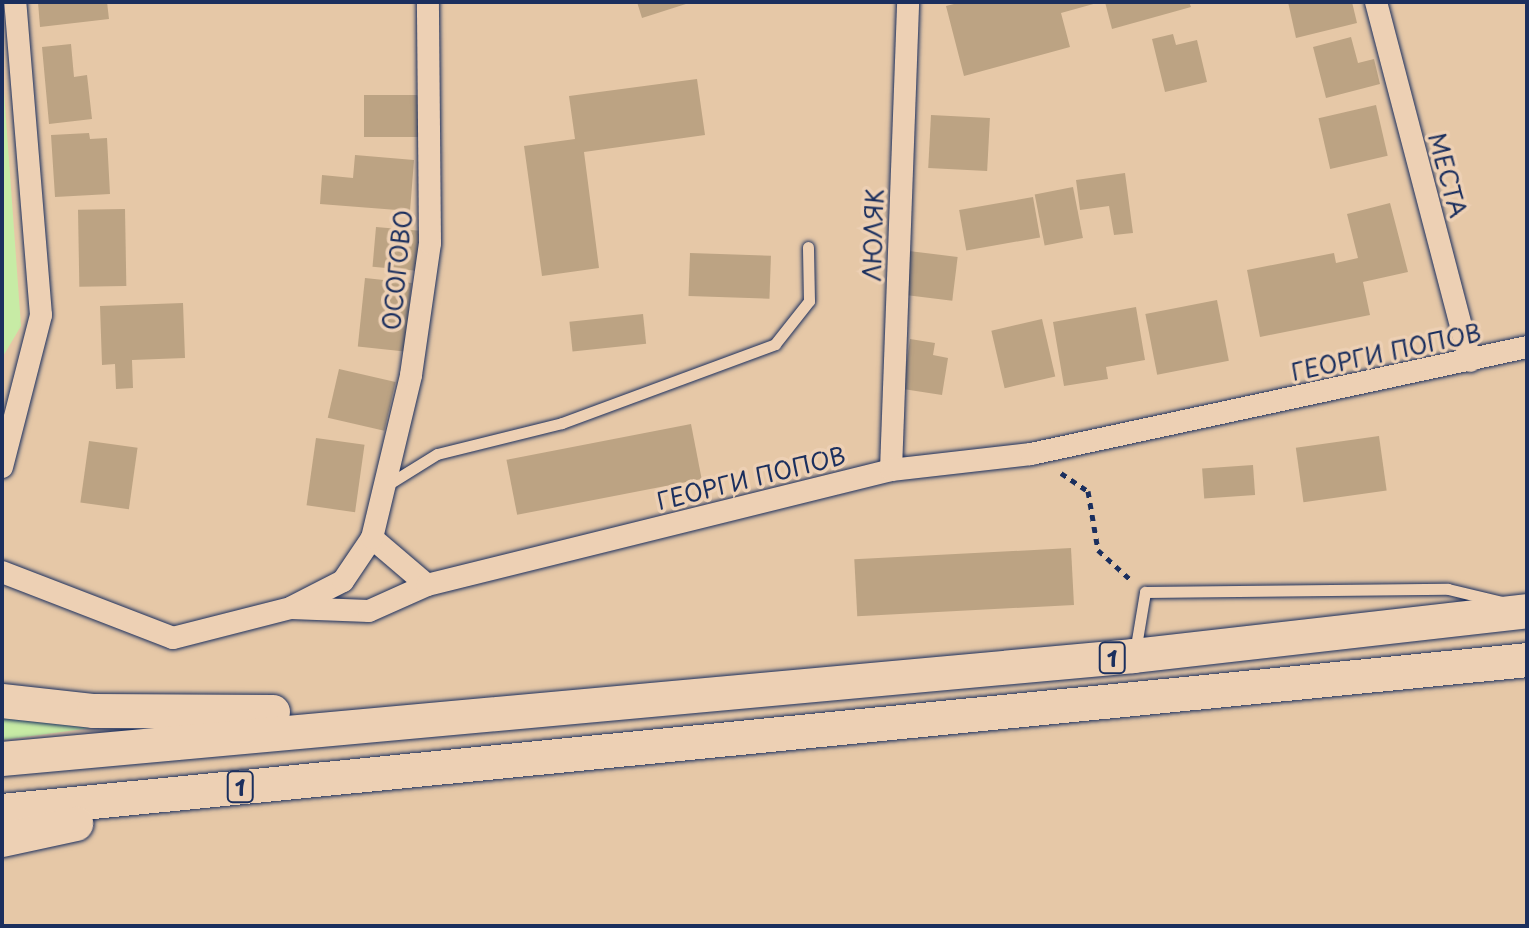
<!DOCTYPE html>
<html>
<head>
<meta charset="utf-8">
<style>
	body { margin:0 }
	#map { position:relative; width:1529px; height:928px; overflow:hidden; background:#e6c8a7; font-family:"Playpen Sans",sans-serif }
	div>[style] { position:absolute }
	.green>* { inset:0; background:#c7eba5 }
	.building>* { inset:0; background:#bca383; transform-origin:0 0 }
	.path>* { height:5px; margin-top:-2.5px; transform-origin:0; background:repeating-linear-gradient(90deg,#1b2f5e 0 6px,transparent 0 12px) }
	.roads { filter:drop-shadow(0 0 2px #1b2f5e) drop-shadow(0 0 2px #1b2f5e) }
	.lane>* { height:11px; margin:-5.5px; padding:0 5.5px; transform-origin:5.5px; border-radius:5.5px; background:#edd0b4 }
	.street>* { height:22px; margin:-11px; padding:0 11px; transform-origin:11px; border-radius:11px; background:#edd0b4 }
	.primary>* { height:34px; margin:-17px; padding:0 17px; transform-origin:17px; border-radius:17px; background:#edd0b4 }
	span { translate:-50% -50%; white-space:nowrap; text-align:center; line-height:1.15; -webkit-text-stroke:7px #edd0b4; paint-order:stroke }
	.shield-label span { padding:2px 6px; background:#edd0b4; border:2px solid; border-radius:6px; -webkit-text-stroke-width:0 }
	.shield-label { font-size:22px; color:#1b2f5e; font-weight:700 }
	.street-label { font-size:24px; color:#1b2f5e }
	.frame { position:absolute; inset:0; border:4px solid #1b2f5e; pointer-events:none }
</style>
</head>
<body>
<div id="map">
	<div class="green">
		<i style="clip-path:polygon(2px 64px,21px 326px,2px 358px)"></i>
		<i style="clip-path:polygon(2px 717px,18px 719px,91px 728px,2px 740px)"></i>
	</div>
	<div class="building">
		<i style="clip-path:polygon(38px 2px,107px 2px,109px 19px,40px 27px)"></i>
		<i style="clip-path:polygon(637px 2px,689px 2px,689px 3px,642px 18px)"></i>
		<i style="clip-path:polygon(962px 2px,1096px 2px,1097px 3px,1061px 13px,1070px 47px,964px 76px,946px 6px)"></i>
		<i style="clip-path:polygon(1105px 2px,1189px 2px,1191px 7px,1112px 29px)"></i>
		<i style="clip-path:polygon(1288px 2px,1352px 2px,1357px 23px,1296px 38px)"></i>
		<i style="clip-path:polygon(1173px 34px,1176px 45px,1197px 40px,1207px 82px,1165px 92px,1152px 39px)"></i>
		<i style="clip-path:polygon(1351px 37px,1358px 63px,1374px 59px,1380px 84px,1326px 98px,1313px 47px)"></i>
		<i style="clip-path:polygon(71px 44px,74px 77px,87px 75px,92px 119px,49px 124px,42px 47px)"></i>
		<i style="clip-path:polygon(697px 79px,705px 135px,584px 152px,599px 268px,542px 276px,524px 146px,575px 139px,569px 96px)"></i>
		<i style="left:364px;top:95px;width:54px;height:42px"></i>
		<i style="left:1376px;top:105px;width:52px;height:59px;rotate:77deg"></i>
		<i style="left:931px;top:115px;width:59px;height:53px;rotate:3deg"></i>
		<i style="clip-path:polygon(89px 133px,90px 139px,107px 138px,110px 194px,55px 197px,51px 135px)"></i>
		<i style="clip-path:polygon(355px 155px,414px 160px,410px 211px,320px 204px,322px 175px,353px 178px)"></i>
		<i style="clip-path:polygon(1125px 173px,1133px 233px,1114px 235px,1109px 206px,1080px 210px,1076px 180px)"></i>
		<i style="left:1073px;top:187px;width:52px;height:39px;rotate:79deg"></i>
		<i style="left:1033px;top:197px;width:41px;height:75px;rotate:80deg"></i>
		<i style="clip-path:polygon(1390px 203px,1408px 272px,1363px 282px,1370px 315px,1260px 337px,1247px 270px,1334px 253px,1336px 263px,1358px 258px,1347px 214px)"></i>
		<i style="left:125px;top:209px;width:77px;height:47px;rotate:89deg"></i>
		<i style="left:376px;top:227px;width:44px;height:40px;rotate:5deg"></i>
		<i style="left:909px;top:251px;width:49px;height:44px;rotate:7deg"></i>
		<i style="left:690px;top:253px;width:81px;height:43px;rotate:2deg"></i>
		<i style="left:365px;top:278px;width:47px;height:69px;rotate:6deg"></i>
		<i style="left:1217px;top:300px;width:62px;height:73px;rotate:79deg"></i>
		<i style="clip-path:polygon(183px 303px,185px 358px,132px 360px,133px 388px,116px 389px,115px 364px,102px 365px,100px 306px)"></i>
		<i style="clip-path:polygon(1136px 307px,1145px 360px,1106px 367px,1108px 379px,1064px 386px,1053px 322px)"></i>
		<i style="left:643px;top:314px;width:30px;height:74px;rotate:84deg"></i>
		<i style="left:1042px;top:319px;width:59px;height:52px;rotate:77deg"></i>
		<i style="clip-path:polygon(910px 339px,935px 343px,933px 355px,948px 358px,942px 395px,903px 389px)"></i>
		<i style="left:339px;top:369px;width:58px;height:50px;rotate:13deg"></i>
		<i style="left:691px;top:424px;width:56px;height:188px;rotate:79deg"></i>
		<i style="left:1379px;top:436px;width:55px;height:84px;rotate:82deg"></i>
		<i style="left:316px;top:438px;width:49px;height:68px;rotate:8deg"></i>
		<i style="left:89px;top:441px;width:49px;height:62px;rotate:8deg"></i>
		<i style="left:1253px;top:465px;width:30px;height:51px;rotate:86deg"></i>
		<i style="left:1071px;top:548px;width:57px;height:217px;rotate:87deg"></i>
	</div>
	<div class="path">
		<i style="left:1061px;top:473px;width:32px;rotate:34deg"></i>
		<i style="left:1088px;top:491px;width:60px;rotate:80.4deg"></i>
		<i style="left:1098px;top:550px;width:46px;rotate:42.4deg"></i>
	</div>
	<div class="roads">
		<div class="lane">
			<i style="left:387px;top:485px;width:59px;rotate:-31.8deg"></i>
			<i style="left:437px;top:454px;width:129px;rotate:-13.9deg"></i>
			<i style="left:562px;top:423px;width:227px;rotate:-20.3deg"></i>
			<i style="left:775px;top:344px;width:55px;rotate:-51.7deg"></i>
			<i style="left:809px;top:301px;width:54px;rotate:-91.1deg"></i>
			<i style="left:1135px;top:652px;width:61px;rotate:-80.5deg"></i>
			<i style="left:1145px;top:592px;width:303px;rotate:-0.6deg"></i>
			<i style="left:1448px;top:589px;width:56px;rotate:13.5deg"></i>
		</div>
		<div class="street">
			<i style="left:1376px;top:2px;width:371px;rotate:75.3deg"></i>
			<i style="left:2px;top:467px;width:157px;rotate:-75.6deg"></i>
			<i style="left:41px;top:315px;width:314px;rotate:-94.7deg"></i>
			<i style="left:891px;top:470px;width:468px;rotate:-87.9deg"></i>
			<i style="left:372px;top:538px;width:72px;rotate:40.5deg"></i>
			<i style="left:2px;top:572px;width:183px;rotate:21.1deg"></i>
			<i style="left:173px;top:638px;width:122px;rotate:-14.3deg"></i>
			<i style="left:291px;top:608px;width:78px;rotate:2.2deg"></i>
			<i style="left:369px;top:611px;width:64px;rotate:-24.1deg"></i>
			<i style="left:427px;top:585px;width:478px;rotate:-13.9deg"></i>
			<i style="left:891px;top:470px;width:141px;rotate:-6.5deg"></i>
			<i style="left:1031px;top:454px;width:507px;rotate:-12.17deg"></i>
			<i style="left:292px;top:607px;width:57px;rotate:-27deg"></i>
			<i style="left:343px;top:581px;width:52px;rotate:-56deg"></i>
			<i style="left:372px;top:538px;width:168px;rotate:-76.5deg"></i>
			<i style="left:411px;top:375px;width:133px;rotate:-81.8deg"></i>
			<i style="left:430px;top:243px;width:241px;rotate:-90.5deg"></i>
		</div>
		<div class="primary">
			<i style="left:2px;top:701px;width:93px;rotate:6.2deg"></i>
			<i style="left:94px;top:711px;width:179px;rotate:0.3deg"></i>
			<i style="left:2px;top:759px;width:1137px;rotate:-5.2deg"></i>
			<i style="left:1134px;top:656px;width:396px;rotate:-6.5deg"></i>
			<i style="left:2px;top:811px;width:1532px;rotate:-5.65deg"></i>
			<i style="left:2px;top:840px;width:76px;rotate:-12.2deg"></i>
		</div>
	</div>
	<div class="shield-label">
		<span style="left:1112px;top:658px">1</span>
		<span style="left:240px;top:787px">1</span>
	</div>
	<div class="street-label">
		<span style="left:1448px;top:175px;rotate:75deg">МЕСТА</span>
		<span style="left:873px;top:235px;rotate:-88deg">ЛЮЛЯК</span>
		<span style="left:397px;top:270px;rotate:-84deg">ОСОГОВО</span>
		<span style="left:1386px;top:352px;rotate:-12deg">ГЕОРГИ ПОПОВ</span>
		<span style="left:751px;top:478px;rotate:-14deg">ГЕОРГИ ПОПОВ</span>
	</div>
	<div class="frame"></div>
</div>
</body>
</html>
